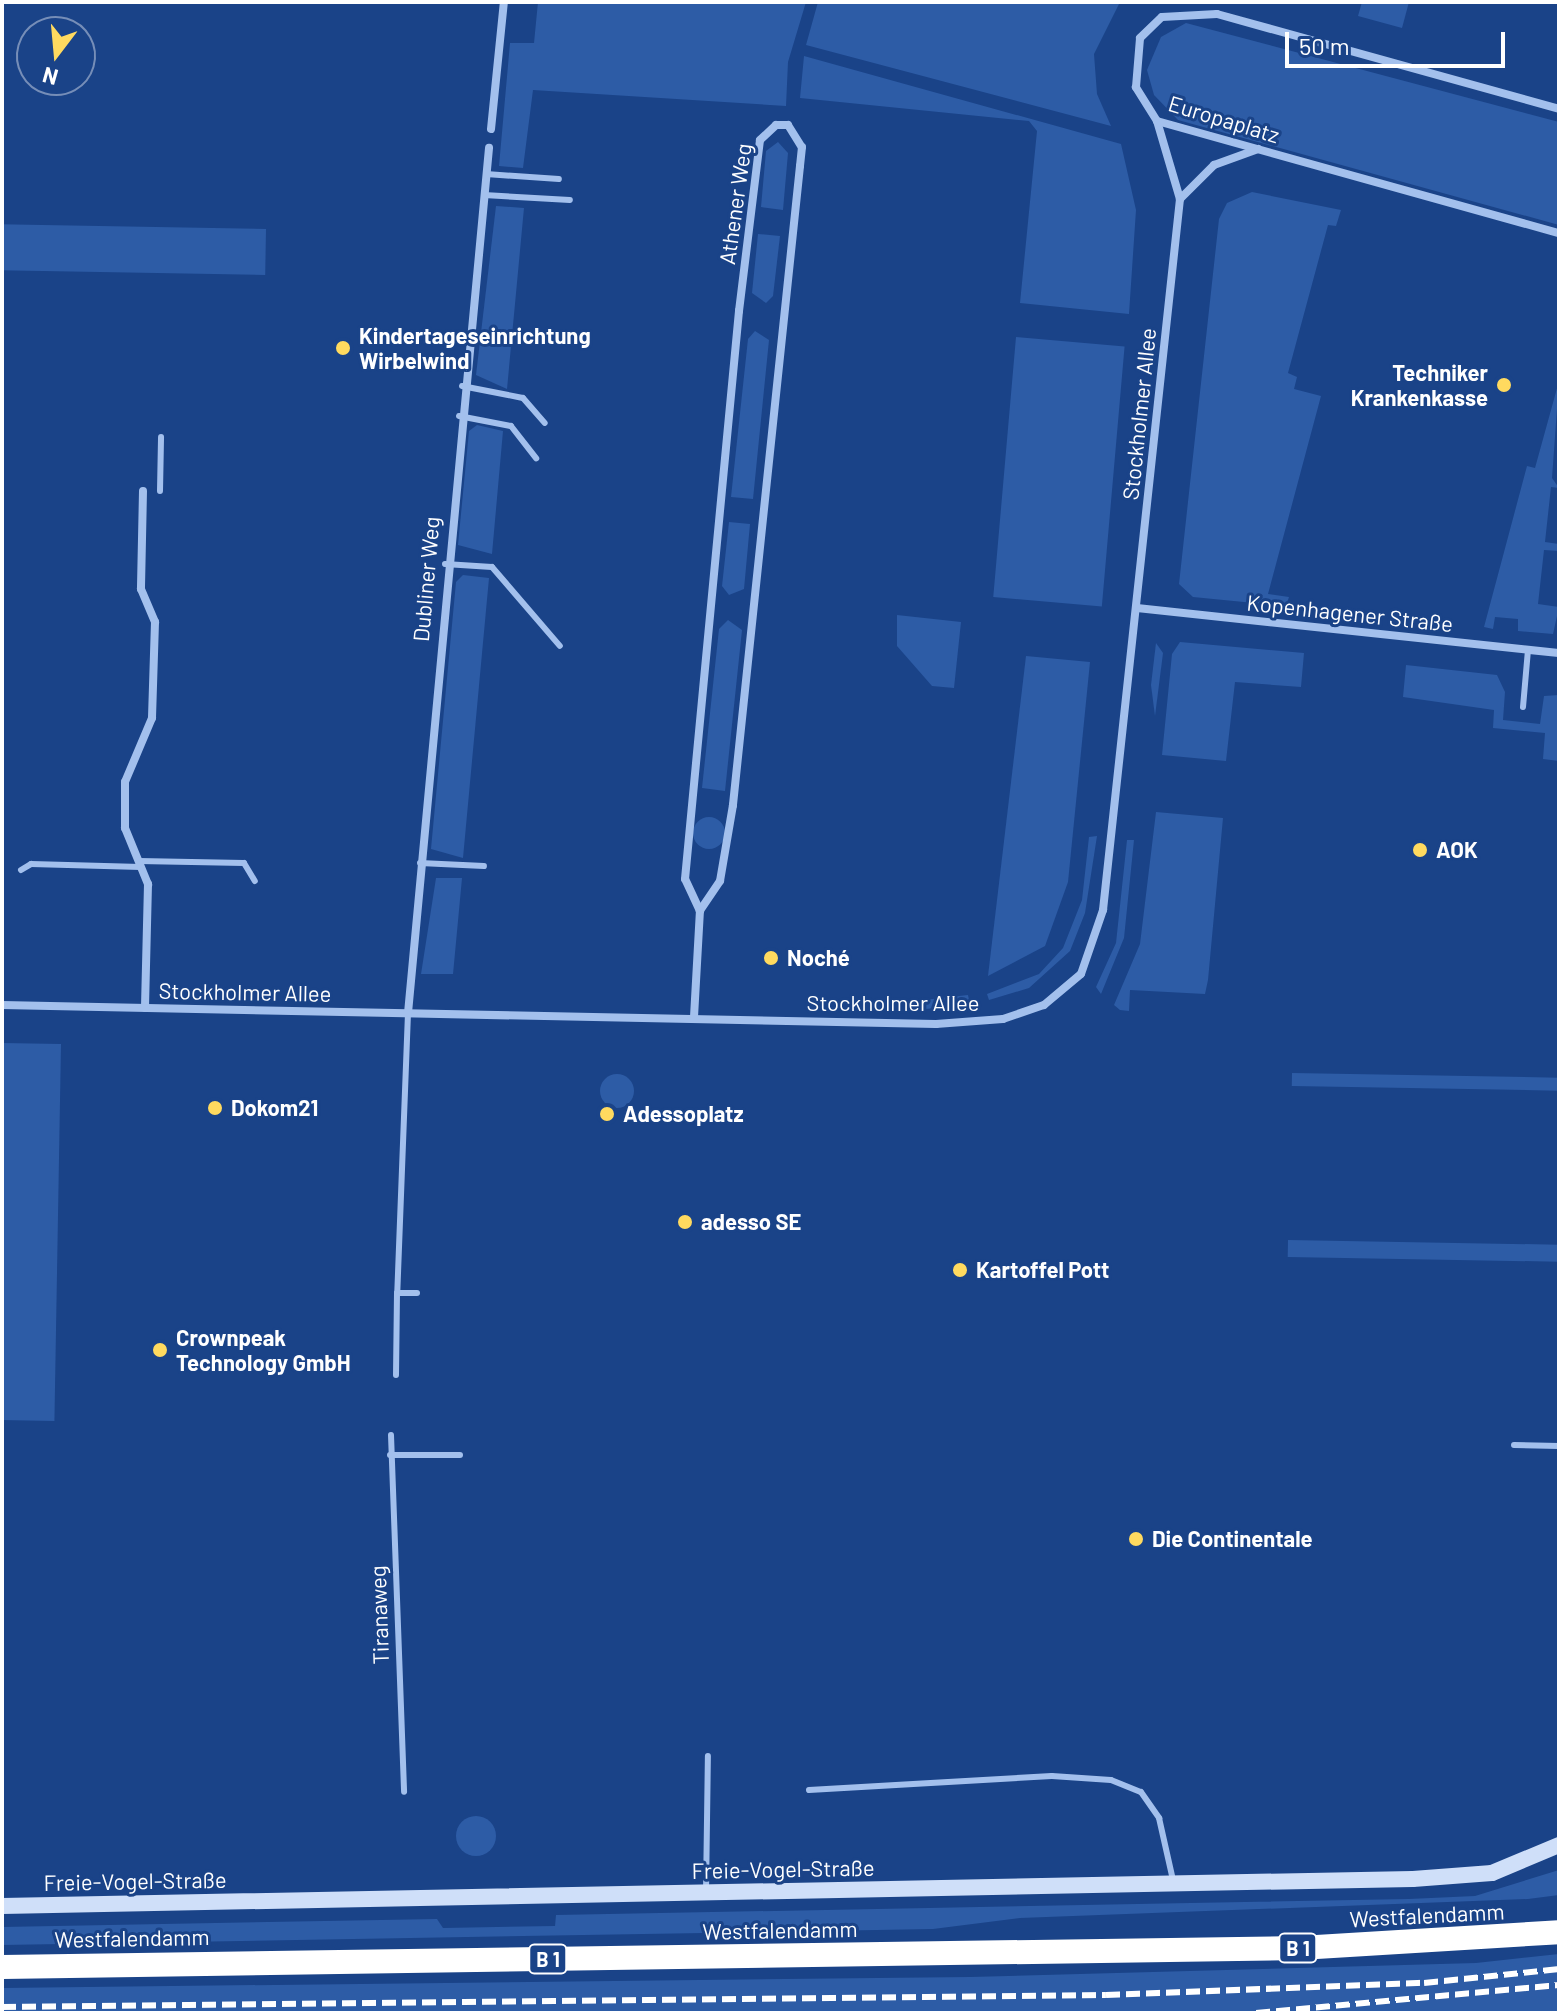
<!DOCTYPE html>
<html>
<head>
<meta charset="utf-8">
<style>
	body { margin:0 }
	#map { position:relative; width:1561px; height:2015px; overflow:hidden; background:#1a4388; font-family:Barlow,sans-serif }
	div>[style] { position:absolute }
	.green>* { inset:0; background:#2d5ca6; transform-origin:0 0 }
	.round { border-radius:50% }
	.lane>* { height:6px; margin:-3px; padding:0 3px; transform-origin:3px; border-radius:3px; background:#a3c0ed }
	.street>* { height:8px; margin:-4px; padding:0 4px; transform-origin:4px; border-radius:4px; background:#a3c0ed }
	.secondary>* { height:16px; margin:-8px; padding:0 8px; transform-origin:8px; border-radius:8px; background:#cfdff9 }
	.highway>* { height:24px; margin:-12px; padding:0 12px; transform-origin:12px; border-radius:12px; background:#fff }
	.rail>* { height:6px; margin-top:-3px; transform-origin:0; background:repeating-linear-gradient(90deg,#fff 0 14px,transparent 0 20px) }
	.dots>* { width:22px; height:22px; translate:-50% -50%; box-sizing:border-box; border:4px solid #1a4388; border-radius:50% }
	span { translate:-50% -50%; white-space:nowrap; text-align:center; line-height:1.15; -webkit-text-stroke:6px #1a4388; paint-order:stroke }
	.shield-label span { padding:2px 6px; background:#1a4388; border:2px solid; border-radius:6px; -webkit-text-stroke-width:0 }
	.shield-label { font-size:20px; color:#fff; font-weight:700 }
	.street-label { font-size:22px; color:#fff }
	.poi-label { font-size:22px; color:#fff; font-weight:700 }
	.left { translate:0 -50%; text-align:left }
	.right { translate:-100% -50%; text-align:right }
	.frame { position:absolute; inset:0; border:4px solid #fff; pointer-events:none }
	.north { position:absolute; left:16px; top:16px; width:80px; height:80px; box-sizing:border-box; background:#1a4388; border:2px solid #768eb8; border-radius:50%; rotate:196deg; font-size:22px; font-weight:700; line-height:32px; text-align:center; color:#fff }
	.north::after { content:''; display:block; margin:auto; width:28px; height:36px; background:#ffda5f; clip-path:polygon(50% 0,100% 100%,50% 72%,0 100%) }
	.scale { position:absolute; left:1285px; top:32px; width:220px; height:36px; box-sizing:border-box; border:4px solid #fff; border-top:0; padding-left:10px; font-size:24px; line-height:28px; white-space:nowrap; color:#fff; -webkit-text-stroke:6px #1a4388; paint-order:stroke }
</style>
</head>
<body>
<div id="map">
	<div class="green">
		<i style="clip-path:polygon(538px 2px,806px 2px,788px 62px,786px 106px,533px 90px,523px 168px,499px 166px,510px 43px,534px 43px)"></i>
		<i style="clip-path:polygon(818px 2px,1120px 2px,1094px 54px,1097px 94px,1111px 126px,806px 45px)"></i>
		<i style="clip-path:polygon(1362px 2px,1409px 2px,1402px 28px,1358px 16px)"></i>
		<i style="clip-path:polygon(1186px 23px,1559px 122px,1559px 225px,1178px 120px,1154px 95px,1147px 70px,1161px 37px)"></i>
		<i style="clip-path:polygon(804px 56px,1121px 144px,1136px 210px,1129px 314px,1020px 303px,1037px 131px,1029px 121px,800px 98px)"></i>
		<i style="clip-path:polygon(778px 142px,788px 153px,783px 210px,761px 207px,766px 151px)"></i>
		<i style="clip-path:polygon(1252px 192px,1341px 210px,1336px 226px,1328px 225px,1288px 373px,1297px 377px,1294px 389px,1321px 396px,1268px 594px,1289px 597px,1286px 606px,1193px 597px,1179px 584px,1219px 219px,1227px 203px)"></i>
		<i style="clip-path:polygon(496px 206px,524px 208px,507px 389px,476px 375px)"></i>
		<i style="left:266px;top:229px;width:46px;height:266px;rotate:91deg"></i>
		<i style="clip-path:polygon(758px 234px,780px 236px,773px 296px,766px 303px,752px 293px)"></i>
		<i style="clip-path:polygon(755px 331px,769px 340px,753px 499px,731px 497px,748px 339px)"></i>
		<i style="left:1016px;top:337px;width:109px;height:261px;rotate:5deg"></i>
		<i style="clip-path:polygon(1559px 381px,1552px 478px,1559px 488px,1551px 487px,1545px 542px,1559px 544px,1559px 551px,1544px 550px,1538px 604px,1559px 607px,1553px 634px,1518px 631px,1518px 619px,1495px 617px,1493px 629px,1484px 627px,1527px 466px,1535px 468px)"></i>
		<i style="clip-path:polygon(477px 425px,503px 431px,492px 554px,458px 545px,469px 431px)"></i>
		<i style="clip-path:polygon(729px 522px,750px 524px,744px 589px,729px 595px,722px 586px)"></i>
		<i style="clip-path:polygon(463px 575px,489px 578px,463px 858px,431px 849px,456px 582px)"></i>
		<i style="clip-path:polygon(897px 615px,961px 622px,954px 688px,932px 686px,897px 646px)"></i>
		<i style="clip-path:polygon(728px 620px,742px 630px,725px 791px,702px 788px,719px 629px)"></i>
		<i style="clip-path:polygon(1180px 642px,1304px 653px,1301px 687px,1235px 682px,1226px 761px,1162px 755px,1172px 654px)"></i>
		<i style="clip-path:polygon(1156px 643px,1163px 653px,1155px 716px,1151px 685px)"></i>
		<i style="clip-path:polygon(1026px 656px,1090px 662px,1068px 882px,1045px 946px,988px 976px)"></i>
		<i style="clip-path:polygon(1406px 665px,1497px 675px,1505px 692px,1503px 720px,1540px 724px,1544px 696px,1559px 695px,1559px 761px,1543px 759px,1545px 733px,1493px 728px,1494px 710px,1403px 697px)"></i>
		<i style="clip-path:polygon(1156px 812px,1223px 818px,1208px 980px,1205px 994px,1130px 990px,1129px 1011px,1120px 1010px,1114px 1005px,1140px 944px)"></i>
		<i class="round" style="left:693px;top:817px;width:32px;height:32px"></i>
		<i style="clip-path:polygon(1097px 836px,1085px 913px,1070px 951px,1029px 988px,989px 1000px,987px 994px,1039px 974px,1063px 948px,1082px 900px,1089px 837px)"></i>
		<i style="clip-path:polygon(1127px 840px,1134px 840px,1124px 938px,1101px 994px,1096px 987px,1116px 943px)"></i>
		<i style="clip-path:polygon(436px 878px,462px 878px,453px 974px,421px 974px)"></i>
		<i style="clip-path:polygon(968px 995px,970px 1005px,914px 1010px,915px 1001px)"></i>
		<i style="left:2px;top:1043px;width:59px;height:377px;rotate:1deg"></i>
		<i style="left:1292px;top:1073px;width:267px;height:13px;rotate:1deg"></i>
		<i class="round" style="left:600px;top:1074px;width:34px;height:34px"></i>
		<i style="left:1288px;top:1240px;width:271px;height:17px;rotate:1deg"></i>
		<i class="round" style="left:456px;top:1816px;width:40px;height:40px"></i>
		<i style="clip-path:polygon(1559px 1870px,1559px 1895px,1528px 1899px,1020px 1918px,933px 1929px,2px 1945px,2px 1927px,437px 1919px,443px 1928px,555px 1926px,556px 1915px,1409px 1899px,1475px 1896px)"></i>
		<i style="clip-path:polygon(1559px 1954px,1559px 2013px,2px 2013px,2px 1988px,970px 1977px,1476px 1963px)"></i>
	</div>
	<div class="lane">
		<i style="left:486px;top:174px;width:73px;rotate:3.9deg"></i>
		<i style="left:484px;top:195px;width:86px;rotate:3.3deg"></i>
		<i style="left:462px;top:386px;width:62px;rotate:11.1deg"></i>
		<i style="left:523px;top:398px;width:33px;rotate:49deg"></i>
		<i style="left:459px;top:416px;width:53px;rotate:10.9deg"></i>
		<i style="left:511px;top:426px;width:41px;rotate:52deg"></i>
		<i style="left:160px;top:491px;width:54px;rotate:-88.9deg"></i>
		<i style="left:445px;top:564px;width:47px;rotate:3.7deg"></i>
		<i style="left:492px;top:567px;width:104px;rotate:49.3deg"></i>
		<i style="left:1523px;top:707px;width:57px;rotate:-85deg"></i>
		<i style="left:139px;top:861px;width:105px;rotate:1.1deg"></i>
		<i style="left:244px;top:863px;width:21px;rotate:59deg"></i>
		<i style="left:420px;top:863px;width:64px;rotate:2.7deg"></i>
		<i style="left:21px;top:870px;width:12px;rotate:-31deg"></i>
		<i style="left:31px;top:864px;width:110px;rotate:1.6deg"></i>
		<i style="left:408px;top:1013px;width:280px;rotate:92.2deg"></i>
		<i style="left:397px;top:1293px;width:20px"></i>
		<i style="left:396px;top:1375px;width:82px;rotate:-89.3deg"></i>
		<i style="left:391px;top:1435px;width:357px;rotate:87.9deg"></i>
		<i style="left:1514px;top:1445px;width:45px;rotate:1.3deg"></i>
		<i style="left:390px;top:1455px;width:70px"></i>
		<i style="left:809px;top:1790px;width:243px;rotate:-3.3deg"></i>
		<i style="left:1052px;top:1776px;width:59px;rotate:3.9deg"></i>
		<i style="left:1111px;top:1780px;width:32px;rotate:22deg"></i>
		<i style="left:1141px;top:1792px;width:32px;rotate:55deg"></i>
		<i style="left:1159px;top:1818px;width:64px;rotate:77.3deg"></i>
		<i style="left:706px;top:1892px;width:136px;rotate:-89.2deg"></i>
	</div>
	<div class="street">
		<i style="left:1157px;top:121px;width:417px;rotate:15.6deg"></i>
		<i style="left:491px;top:129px;width:128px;rotate:-84.2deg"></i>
		<i style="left:1180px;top:199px;width:48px;rotate:-45deg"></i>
		<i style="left:1214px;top:165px;width:47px;rotate:-20deg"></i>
		<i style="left:143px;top:491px;width:98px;rotate:91.2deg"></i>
		<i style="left:141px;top:589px;width:36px;rotate:67deg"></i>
		<i style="left:155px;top:622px;width:96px;rotate:91.8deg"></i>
		<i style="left:152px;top:718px;width:69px;rotate:112.9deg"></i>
		<i style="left:125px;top:782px;width:46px;rotate:90deg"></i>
		<i style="left:125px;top:828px;width:61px;rotate:67.7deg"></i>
		<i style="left:148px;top:884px;width:124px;rotate:91.4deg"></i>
		<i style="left:1137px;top:608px;width:424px;rotate:6.1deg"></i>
		<i style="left:2px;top:1005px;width:934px;rotate:1.17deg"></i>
		<i style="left:936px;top:1024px;width:67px;rotate:-4.3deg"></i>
		<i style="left:1003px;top:1019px;width:43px;rotate:-18.9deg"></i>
		<i style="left:1044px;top:1005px;width:48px;rotate:-40deg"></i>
		<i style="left:1081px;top:974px;width:68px;rotate:-71deg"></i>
		<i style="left:1103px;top:910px;width:715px;rotate:-83.82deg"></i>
		<i style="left:1180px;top:199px;width:81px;rotate:-106.4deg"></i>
		<i style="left:1157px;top:121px;width:40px;rotate:-122deg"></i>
		<i style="left:1136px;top:87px;width:49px;rotate:-85.3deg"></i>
		<i style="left:1140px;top:38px;width:30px;rotate:-44deg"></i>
		<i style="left:1162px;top:17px;width:55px;rotate:-3.1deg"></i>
		<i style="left:1217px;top:14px;width:355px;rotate:15.5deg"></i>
		<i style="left:408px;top:1013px;width:869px;rotate:-84.65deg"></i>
		<i style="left:694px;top:1017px;width:106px;rotate:-86.8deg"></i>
		<i style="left:700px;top:911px;width:35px;rotate:-115deg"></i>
		<i style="left:685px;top:879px;width:571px;rotate:-84.57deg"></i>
		<i style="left:739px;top:311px;width:172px;rotate:-83deg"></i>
		<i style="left:760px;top:140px;width:22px;rotate:-43deg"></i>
		<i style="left:776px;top:125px;width:12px"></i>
		<i style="left:788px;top:125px;width:26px;rotate:58deg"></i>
		<i style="left:802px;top:147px;width:19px;rotate:96deg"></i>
		<i style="left:800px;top:166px;width:643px;rotate:95.99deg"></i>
		<i style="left:733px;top:805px;width:77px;rotate:99.7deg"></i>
		<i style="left:720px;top:881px;width:36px;rotate:124deg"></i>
	</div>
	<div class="secondary">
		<i style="left:2px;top:1906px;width:1411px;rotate:-1.1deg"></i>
		<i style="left:1413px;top:1879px;width:79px;rotate:-4.3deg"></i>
		<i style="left:1492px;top:1873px;width:73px;rotate:-22.7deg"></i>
	</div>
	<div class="highway">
		<i style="left:2px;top:1967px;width:1298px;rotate:-0.84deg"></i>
		<i style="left:1300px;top:1948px;width:259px;rotate:-3.5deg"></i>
	</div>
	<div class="rail">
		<i style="left:2px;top:2007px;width:1104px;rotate:-0.62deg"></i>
		<i style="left:1106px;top:1995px;width:318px;rotate:-2.2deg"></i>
		<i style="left:1424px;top:1983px;width:136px;rotate:-5.9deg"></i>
		<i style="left:1256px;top:2013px;width:304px;rotate:-5.3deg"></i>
	</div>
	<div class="dots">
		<i style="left:343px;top:348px;background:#ffda5f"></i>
		<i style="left:1504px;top:385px;background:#ffda5f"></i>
		<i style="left:1420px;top:850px;background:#ffda5f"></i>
		<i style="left:771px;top:958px;background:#ffda5f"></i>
		<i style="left:215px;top:1108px;background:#ffda5f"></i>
		<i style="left:607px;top:1114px;background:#ffda5f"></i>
		<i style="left:685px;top:1222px;background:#ffda5f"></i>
		<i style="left:960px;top:1270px;background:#ffda5f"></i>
		<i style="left:160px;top:1350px;background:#ffda5f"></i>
		<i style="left:1136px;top:1539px;background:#ffda5f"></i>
	</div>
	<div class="shield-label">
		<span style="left:1298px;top:1948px">B 1</span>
		<span style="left:548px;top:1959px">B 1</span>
	</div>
	<div class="street-label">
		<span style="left:1224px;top:119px;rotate:17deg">Europaplatz</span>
		<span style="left:735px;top:204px;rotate:-82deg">Athener Weg</span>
		<span style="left:1139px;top:414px;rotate:-84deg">Stockholmer Allee</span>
		<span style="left:426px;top:579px;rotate:-85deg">Dubliner Weg</span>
		<span style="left:1350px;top:613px;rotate:6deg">Kopenhagener Straße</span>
		<span style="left:245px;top:992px;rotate:1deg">Stockholmer Allee</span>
		<span style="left:893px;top:1003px">Stockholmer Allee</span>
		<span style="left:379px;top:1615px;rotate:-92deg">Tiranaweg</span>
		<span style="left:783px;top:1869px;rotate:-1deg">Freie-Vogel-Straße</span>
		<span style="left:135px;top:1881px;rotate:-1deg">Freie-Vogel-Straße</span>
		<span style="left:1427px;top:1915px;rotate:-3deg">Westfalendamm</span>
		<span style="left:780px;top:1930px;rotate:-1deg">Westfalendamm</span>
		<span style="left:132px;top:1938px;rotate:-1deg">Westfalendamm</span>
	</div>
	<div class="poi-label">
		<span class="left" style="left:359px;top:348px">Kindertageseinrichtung<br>Wirbelwind</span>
		<span class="right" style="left:1488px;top:385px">Techniker<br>Krankenkasse</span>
		<span class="left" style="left:1436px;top:850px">AOK</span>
		<span class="left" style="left:787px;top:958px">Noché</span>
		<span class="left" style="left:231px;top:1108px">Dokom21</span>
		<span class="left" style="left:623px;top:1114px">Adessoplatz</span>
		<span class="left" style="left:701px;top:1222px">adesso SE</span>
		<span class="left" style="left:976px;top:1270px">Kartoffel Pott</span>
		<span class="left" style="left:176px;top:1350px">Crownpeak<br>Technology GmbH</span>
		<span class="left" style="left:1152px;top:1539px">Die Continentale</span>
	</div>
	<div class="frame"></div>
	<div class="north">N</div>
	<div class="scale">50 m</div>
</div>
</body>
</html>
